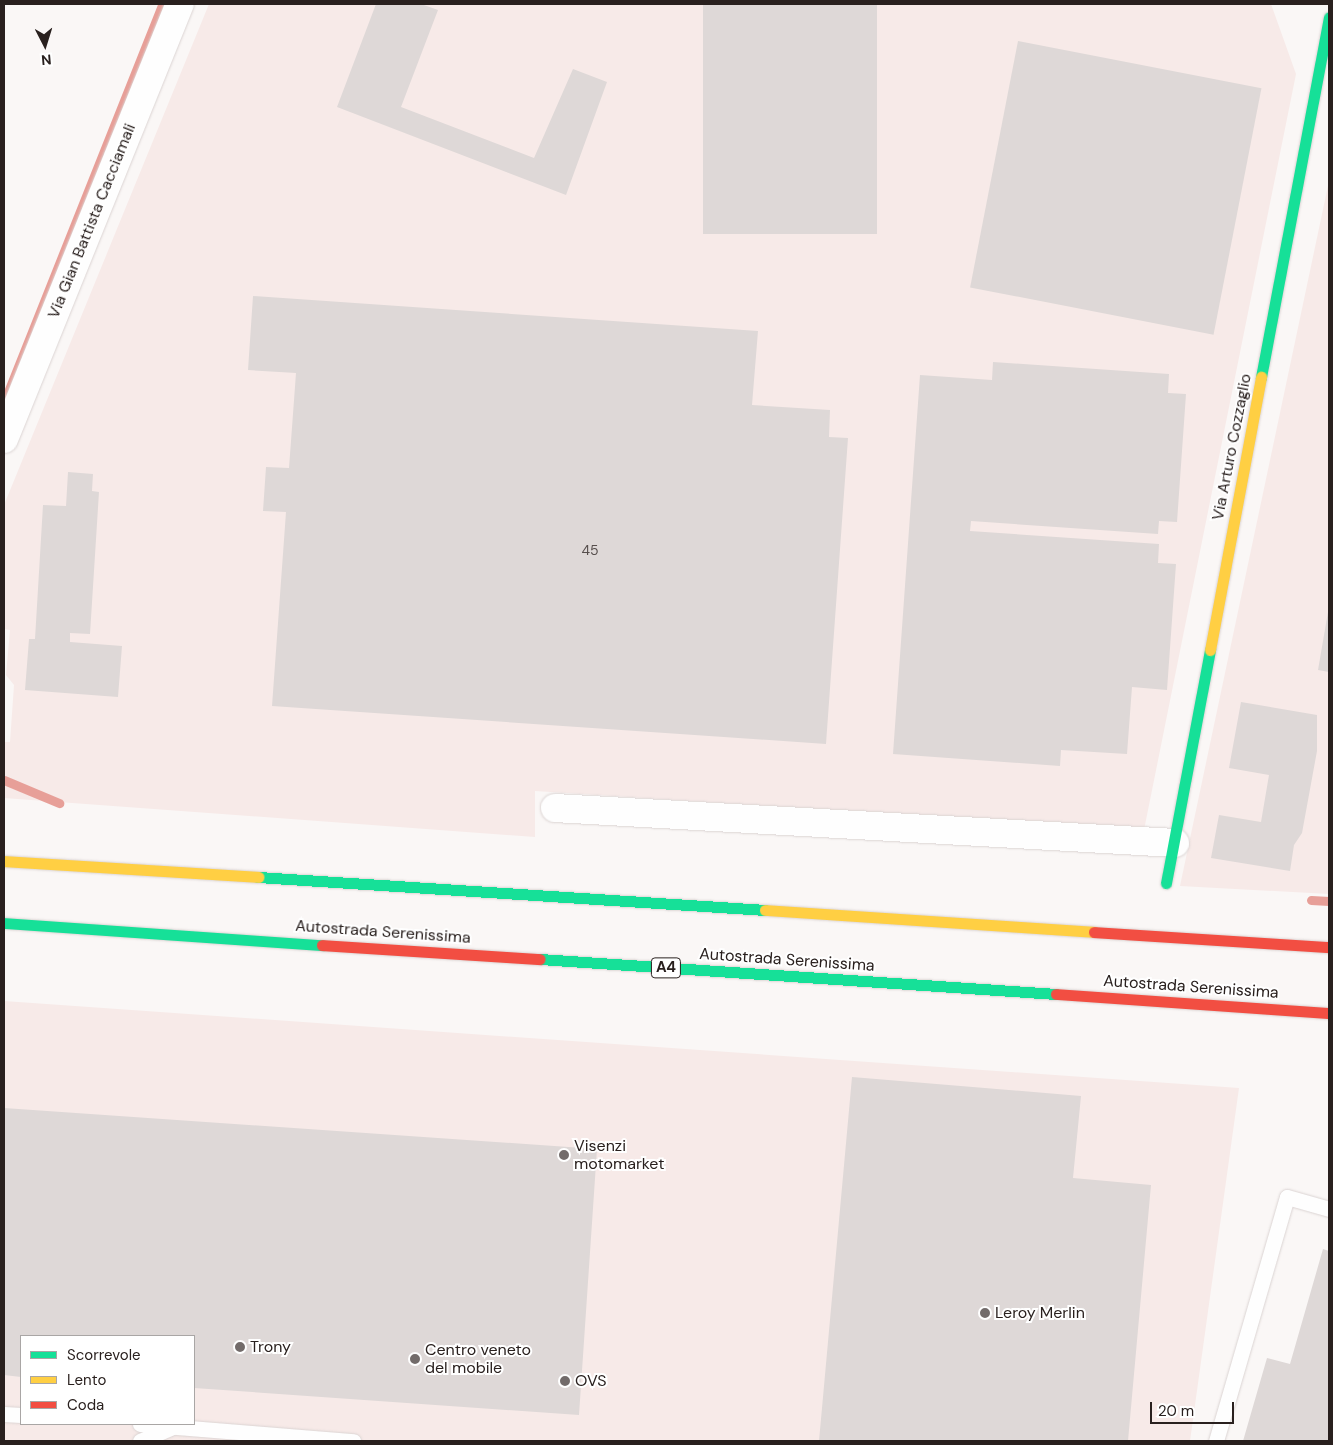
<!DOCTYPE html>
<html>
<head>
<meta charset="utf-8">
<style>
	body { margin:0 }
	#map { position:relative; width:1333px; height:1445px; overflow:hidden; background:#faf7f6; font-family:"DM Sans",sans-serif }
	div>[style] { position:absolute }
	.built>* { inset:0; background:#f7eae8 }
	.stream>* { height:9px; margin:-4.5px; padding:0 4.5px; transform-origin:4.5px; border-radius:4.5px; background:#e79f98 }
	.building>* { inset:0; background:#ded8d7; transform-origin:0 0 }
	.roads { filter:drop-shadow(0 0 1px #dbd4d3) drop-shadow(0 0 1px #dbd4d3) }
	.lane>* { height:15px; margin:-7.5px; padding:0 7.5px; transform-origin:7.5px; border-radius:7.5px; background:#fefefe }
	.street>* { height:28px; margin:-14px; padding:0 14px; transform-origin:14px; border-radius:14px; background:#fefefe }
	.fast>* { height:11px; margin:-5.5px; padding:0 5.5px; transform-origin:5.5px; border-radius:5.5px; background:#16e098 }
	.slow>* { height:11px; margin:-5.5px; padding:0 5.5px; transform-origin:5.5px; border-radius:5.5px; background:#ffcf43 }
	.jam>* { height:11px; margin:-5.5px; padding:0 5.5px; transform-origin:5.5px; border-radius:5.5px; background:#f24e42 }
	.dots>* { width:14px; height:14px; translate:-50% -50%; box-sizing:border-box; border:2px solid #fff; border-radius:50% }
	span { translate:-50% -50%; white-space:nowrap; text-align:center; line-height:1.15; -webkit-text-stroke:4px #fff; paint-order:stroke }
	.number-label { font-size:14px; color:#564e4c }
	.number-label span { -webkit-text-stroke-width:0 }
	.shield-label span { padding:1px 4px; background:#fff; border:1px solid; border-radius:4px; -webkit-text-stroke-width:0 }
	.shield-label { font-size:15px; color:#29201e; font-weight:700 }
	.street-label { font-size:16px; color:#29201e }
	.poi-label { font-size:16px; color:#29201e }
	.left { translate:0 -50%; text-align:left }
	.frame { position:absolute; inset:0; border:5px solid #29201e; pointer-events:none }
	.legend { position:absolute; left:20px; top:1335px; width:175px; height:90px; box-sizing:border-box; background:#fff; border:1px solid #a9a6a5; margin:0; padding:6px 9px; list-style:none; font-size:15px; color:#29201e }
	.legend li { display:flex; align-items:center; gap:10px; height:25px }
	.legend b { width:25px; border:1px solid #a9a6a5 }
	.north { position:absolute; left:20px; top:20px; width:50px; height:50px; -webkit-text-stroke:4px #fff; paint-order:stroke; rotate:175deg; font-size:14px; font-weight:700; line-height:20px; text-align:center; color:#29201e }
	.north::after { content:''; display:block; margin:auto; width:18px; height:22px; background:#29201e; clip-path:polygon(50% 0,100% 100%,50% 72%,0 100%) }
	.scale { position:absolute; left:1150px; top:1402px; width:84px; height:22px; box-sizing:border-box; border:2px solid #29201e; border-top:0; padding-left:6px; font-size:15px; line-height:18px; white-space:nowrap; color:#29201e; -webkit-text-stroke:4px #fff; paint-order:stroke }
</style>
</head>
<body>
<div id="map">
	<div class="built">
		<i style="clip-path:polygon(209px 4px,1271px 4px,1296px 74px,1144px 830px,535px 791px,535px 837px,4px 798px,4px 742px,10px 742px,14px 685px,6px 675px,10px 630px,4px 629px,4px 505px)"></i>
		<i style="clip-path:polygon(1329px 181px,1329px 894px,1180px 886px)"></i>
		<i style="clip-path:polygon(evenodd,4px 1001px,1239px 1088px,1190px 1441px,4px 1441px,4px 1001px,21px 1336px,194px 1336px,194px 1424px,21px 1424px,21px 1336px)"></i>
	</div>
	<div class="stream">
		<i style="left:4px;top:402px;width:428px;rotate:-68.3deg"></i>
		<i style="left:4px;top:780px;width:60px;rotate:22.7deg"></i>
		<i style="left:1311px;top:900px;width:18px;rotate:3deg"></i>
	</div>
	<div class="building">
		<i style="clip-path:polygon(376px 4px,421px 4px,438px 10px,401px 107px,534px 158px,573px 69px,607px 82px,566px 195px,337px 107px)"></i>
		<i style="left:703px;top:4px;width:174px;height:230px"></i>
		<i style="left:1018px;top:41px;width:248px;height:251px;rotate:11deg"></i>
		<i style="clip-path:polygon(253px 296px,758px 331px,752px 405px,830px 410px,829px 437px,848px 438px,826px 744px,272px 706px,286px 512px,263px 511px,266px 467px,289px 468px,296px 373px,248px 370px)"></i>
		<i style="clip-path:polygon(993px 362px,1169px 374px,1168px 393px,1186px 394px,1177px 522px,1159px 521px,1158px 534px,971px 521px,970px 531px,1159px 544px,1158px 563px,1176px 564px,1167px 690px,1132px 687px,1127px 754px,1061px 750px,1060px 766px,893px 754px,920px 375px,992px 380px)"></i>
		<i style="clip-path:polygon(68px 472px,93px 474px,92px 491px,99px 492px,90px 634px,70px 633px,70px 642px,122px 646px,118px 697px,25px 690px,29px 639px,35px 639px,43px 505px,66px 506px)"></i>
		<i style="clip-path:polygon(1328px 612px,1329px 612px,1329px 672px,1318px 670px)"></i>
		<i style="clip-path:polygon(1241px 702px,1317px 715px,1317px 751px,1302px 833px,1294px 845px,1290px 871px,1211px 858px,1219px 815px,1261px 822px,1269px 775px,1229px 768px)"></i>
		<i style="clip-path:polygon(852px 1077px,1081px 1096px,1073px 1178px,1151px 1185px,1128px 1441px,819px 1441px)"></i>
		<i style="clip-path:polygon(4px 1108px,597px 1149px,579px 1415px,194px 1388px,194px 1336px,21px 1336px,21px 1377px,4px 1375px)"></i>
		<i style="clip-path:polygon(1323px 1249px,1329px 1251px,1329px 1441px,1243px 1441px,1267px 1358px,1290px 1364px)"></i>
	</div>
	<div class="roads">
		<div class="lane">
			<i style="left:4px;top:1414px;width:17px;rotate:3deg"></i>
			<i style="left:140px;top:1424px;width:214px;rotate:4.6deg"></i>
			<i style="left:140px;top:1441px;width:34px;rotate:-23deg"></i>
			<i style="left:1216px;top:1441px;width:254px;rotate:-73.8deg"></i>
			<i style="left:1287px;top:1197px;width:44px;rotate:15.9deg"></i>
		</div>
		<div class="street">
			<i style="left:4px;top:439px;width:469px;rotate:-68deg"></i>
			<i style="left:555px;top:808px;width:621px;rotate:3.23deg"></i>
		</div>
		<div class="fast">
			<i style="left:1261px;top:377px;width:366px;rotate:-79.3deg"></i>
			<i style="left:258px;top:877px;width:508px;rotate:3.72deg"></i>
			<i style="left:1166px;top:883px;width:237px;rotate:-79.3deg"></i>
			<i style="left:4px;top:923px;width:319px;rotate:4deg"></i>
			<i style="left:540px;top:959px;width:517px;rotate:3.88deg"></i>
		</div>
		<div class="slow">
			<i style="left:1210px;top:650px;width:278px;rotate:-79.4deg"></i>
			<i style="left:4px;top:861px;width:255px;rotate:3.6deg"></i>
			<i style="left:765px;top:910px;width:330px;rotate:3.8deg"></i>
		</div>
		<div class="jam">
			<i style="left:1094px;top:932px;width:235px;rotate:3.7deg"></i>
			<i style="left:322px;top:945px;width:218px;rotate:3.7deg"></i>
			<i style="left:1056px;top:994px;width:274px;rotate:4deg"></i>
		</div>
	</div>
	<div class="dots">
		<i style="left:564px;top:1155px;background:#726b6a"></i>
		<i style="left:985px;top:1313px;background:#726b6a"></i>
		<i style="left:240px;top:1347px;background:#726b6a"></i>
		<i style="left:415px;top:1359px;background:#726b6a"></i>
		<i style="left:565px;top:1381px;background:#726b6a"></i>
	</div>
	<div class="number-label">
		<span style="left:590px;top:550px">45</span>
	</div>
	<div class="shield-label">
		<span style="left:666px;top:968px">A4</span>
	</div>
	<div class="street-label">
		<span style="left:92px;top:221px;rotate:-68deg">Via Gian Battista Cacciamali</span>
		<span style="left:1232px;top:447px;rotate:-79deg">Via Arturo Cozzaglio</span>
		<span style="left:383px;top:932px;rotate:4deg">Autostrada Serenissima</span>
		<span style="left:787px;top:960px;rotate:4deg">Autostrada Serenissima</span>
		<span style="left:1191px;top:987px;rotate:4deg">Autostrada Serenissima</span>
	</div>
	<div class="poi-label">
		<span class="left" style="left:574px;top:1155px">Visenzi<br>motomarket</span>
		<span class="left" style="left:995px;top:1313px">Leroy Merlin</span>
		<span class="left" style="left:250px;top:1347px">Trony</span>
		<span class="left" style="left:425px;top:1359px">Centro veneto<br>del mobile</span>
		<span class="left" style="left:575px;top:1381px">OVS</span>
	</div>
	<div class="frame"></div>
	<ul class="legend">
	<li><b style="height:6px;background:#16e098"></b>Scorrevole</li>
	<li><b style="height:6px;background:#ffcf43"></b>Lento</li>
	<li><b style="height:6px;background:#f24e42"></b>Coda</li>
	</ul>
	<div class="north">N</div>
	<div class="scale">20 m</div>
</div>
</body>
</html>
